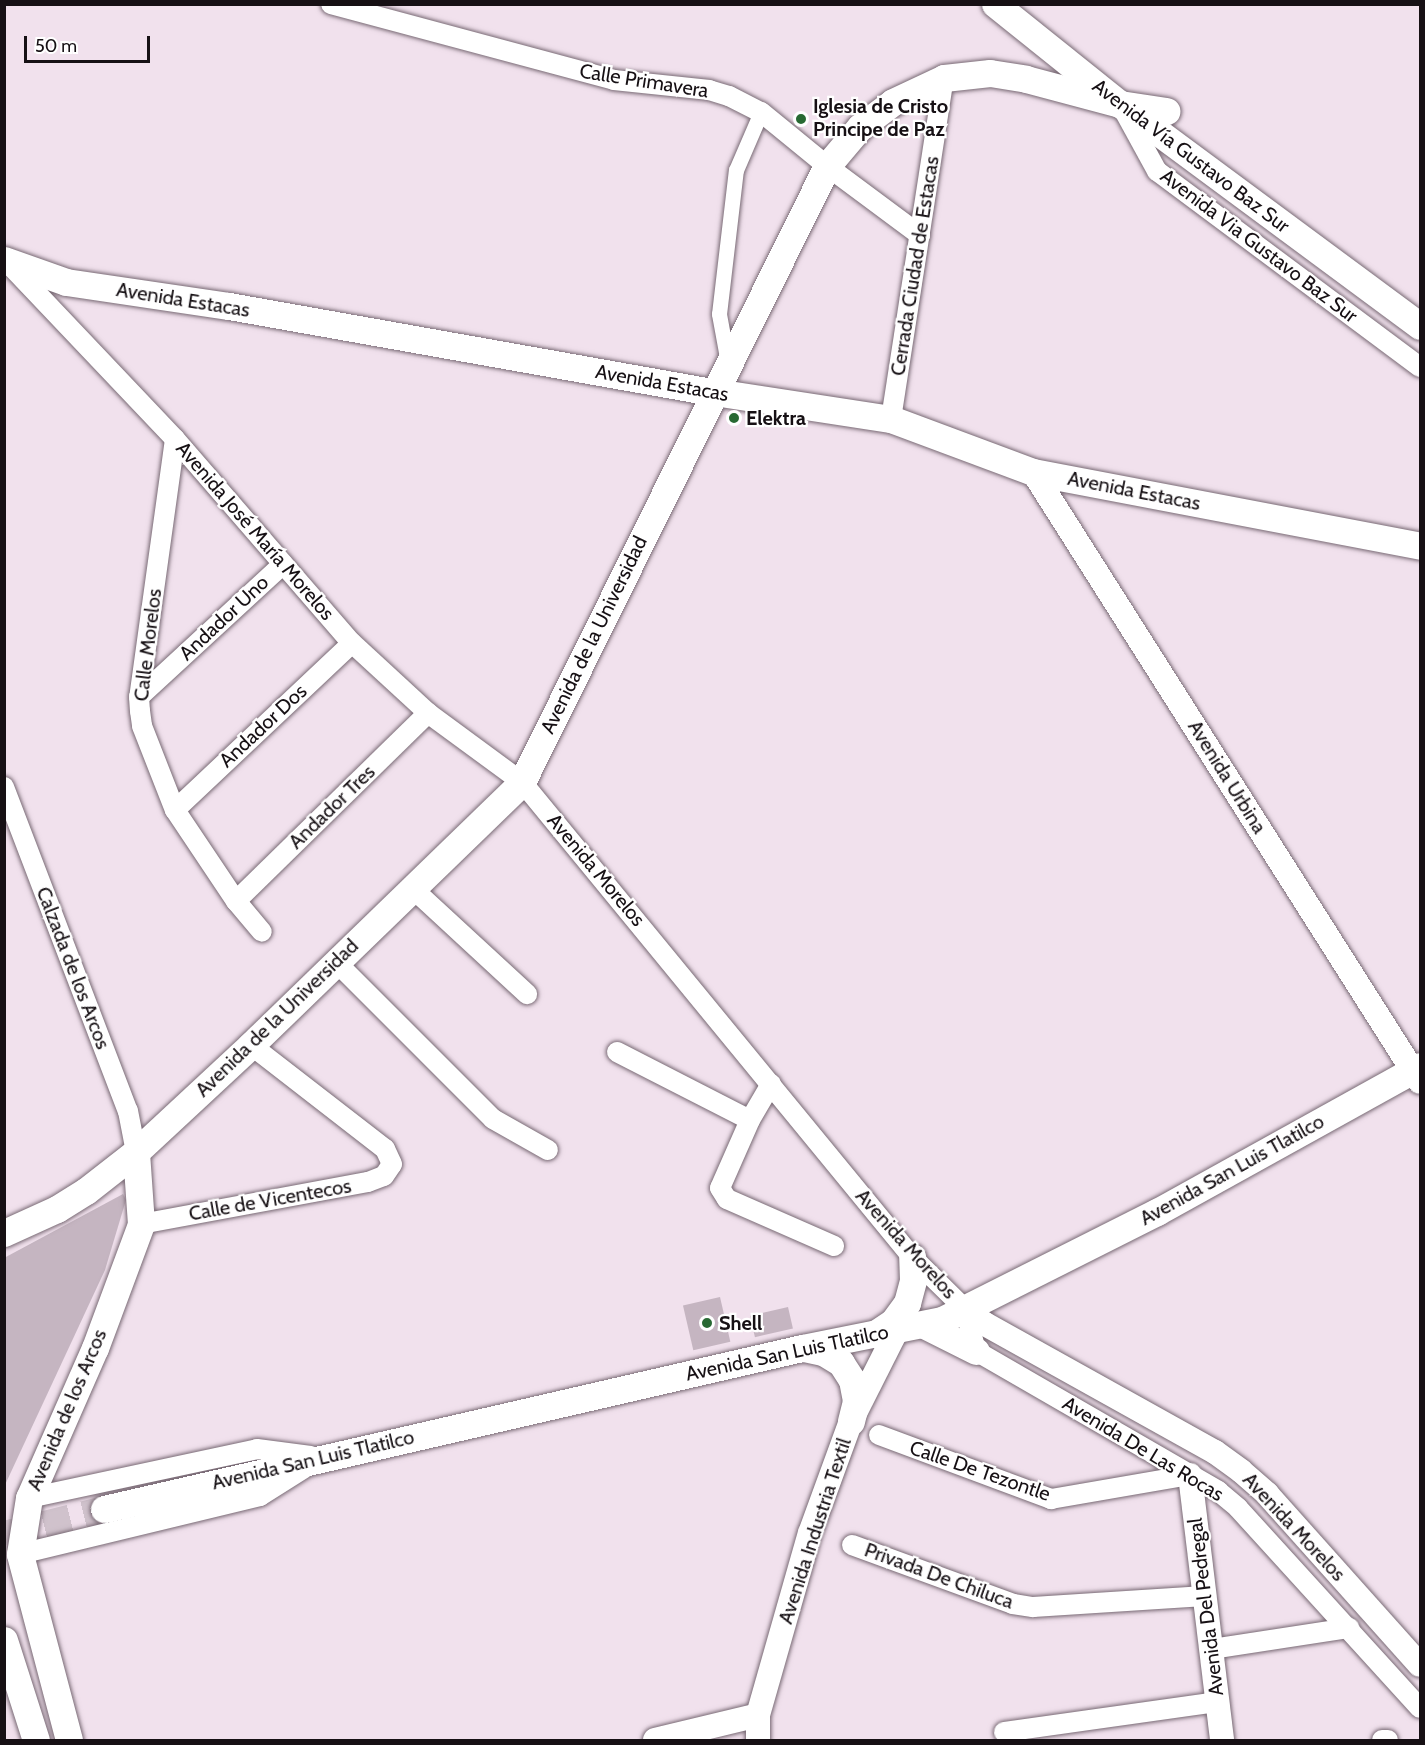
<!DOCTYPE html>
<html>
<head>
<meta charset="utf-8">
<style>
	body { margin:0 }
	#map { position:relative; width:1425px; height:1745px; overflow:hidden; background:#f1e1ed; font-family:Cabin,sans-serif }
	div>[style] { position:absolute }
	.building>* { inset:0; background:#c5b5c1; transform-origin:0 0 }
	.secondary-tunnel>* { height:27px; margin-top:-13.5px; transform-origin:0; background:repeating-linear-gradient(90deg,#d0c2cc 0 27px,transparent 0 41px) }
	.roads { filter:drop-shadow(0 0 2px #786974) drop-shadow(0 0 2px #786974) }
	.pedestrian>* { height:15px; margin:-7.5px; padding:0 7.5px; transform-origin:7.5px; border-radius:7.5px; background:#fff }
	.minor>* { height:20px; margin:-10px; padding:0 10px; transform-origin:10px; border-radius:10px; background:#fff }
	.tertiary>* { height:24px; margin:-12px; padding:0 12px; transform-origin:12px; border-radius:12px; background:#fff }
	.secondary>* { height:27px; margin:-13.5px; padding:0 13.5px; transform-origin:13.5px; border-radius:13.5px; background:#fff }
	.dots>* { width:16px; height:16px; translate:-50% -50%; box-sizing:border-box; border:3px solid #fff; border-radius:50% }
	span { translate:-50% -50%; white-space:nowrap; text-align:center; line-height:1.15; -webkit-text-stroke:4.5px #fff; paint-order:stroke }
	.street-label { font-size:20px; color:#161014 }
	.poi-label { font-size:20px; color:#161014; font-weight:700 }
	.left { translate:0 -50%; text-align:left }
	.frame { position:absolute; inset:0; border:6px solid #161014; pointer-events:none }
	.scale { position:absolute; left:24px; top:36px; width:126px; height:27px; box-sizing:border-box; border:3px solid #161014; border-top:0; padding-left:8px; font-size:18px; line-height:21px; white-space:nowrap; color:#161014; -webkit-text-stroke:4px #fff; paint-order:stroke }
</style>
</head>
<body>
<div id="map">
	<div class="building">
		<i style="clip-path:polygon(123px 1194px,126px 1200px,105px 1270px,4px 1487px,4px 1258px)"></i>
		<i style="left:720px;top:1297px;width:46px;height:38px;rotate:77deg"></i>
		<i style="left:788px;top:1307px;width:22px;height:39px;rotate:77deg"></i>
	</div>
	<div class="secondary-tunnel">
		<i style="left:4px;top:1534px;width:103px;rotate:-14deg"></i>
	</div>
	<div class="roads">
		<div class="pedestrian">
			<i style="left:728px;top:363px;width:50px;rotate:-100.4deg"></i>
			<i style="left:719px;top:314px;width:145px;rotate:-83.3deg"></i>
			<i style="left:736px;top:170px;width:63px;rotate:-66.7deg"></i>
		</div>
		<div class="minor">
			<i style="left:331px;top:4px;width:293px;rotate:15deg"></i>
			<i style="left:614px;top:80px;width:96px;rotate:6deg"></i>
			<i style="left:709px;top:90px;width:21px;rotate:17deg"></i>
			<i style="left:729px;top:96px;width:36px;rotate:27deg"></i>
			<i style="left:761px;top:112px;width:85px;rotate:39.3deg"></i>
			<i style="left:827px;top:166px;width:116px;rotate:36.6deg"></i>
			<i style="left:1123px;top:109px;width:71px;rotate:61.3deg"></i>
			<i style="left:1157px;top:171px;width:328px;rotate:36.7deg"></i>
			<i style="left:9px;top:264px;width:241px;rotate:46.5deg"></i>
			<i style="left:175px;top:439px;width:270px;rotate:49.1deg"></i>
			<i style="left:352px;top:643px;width:103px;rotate:42.6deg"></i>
			<i style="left:428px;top:713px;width:117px;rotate:36.3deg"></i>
			<i style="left:522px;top:782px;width:615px;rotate:50.61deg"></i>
			<i style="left:912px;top:1257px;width:74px;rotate:44.5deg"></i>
			<i style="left:965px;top:1309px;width:43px;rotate:75.3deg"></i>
			<i style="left:976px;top:1351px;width:280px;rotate:30deg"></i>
			<i style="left:1218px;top:1491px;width:26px;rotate:40deg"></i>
			<i style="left:1238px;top:1508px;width:270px;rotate:47.7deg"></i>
			<i style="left:891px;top:419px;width:345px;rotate:-81.2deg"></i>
			<i style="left:175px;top:439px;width:260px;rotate:97.9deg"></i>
			<i style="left:139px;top:697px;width:14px;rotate:86deg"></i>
			<i style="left:140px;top:711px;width:15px;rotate:82deg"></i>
			<i style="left:142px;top:726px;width:90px;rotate:68.6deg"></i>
			<i style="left:175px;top:810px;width:110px;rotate:56.2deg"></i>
			<i style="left:236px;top:901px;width:40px;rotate:50deg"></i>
			<i style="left:139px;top:697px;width:196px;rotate:-42.7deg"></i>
			<i style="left:4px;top:787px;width:347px;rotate:69.1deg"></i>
			<i style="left:128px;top:1111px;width:42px;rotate:79deg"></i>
			<i style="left:175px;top:810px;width:243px;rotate:-43.3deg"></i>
			<i style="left:411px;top:887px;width:158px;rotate:42.7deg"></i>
			<i style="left:236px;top:901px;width:269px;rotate:-44.4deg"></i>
			<i style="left:336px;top:962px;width:222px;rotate:45deg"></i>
			<i style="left:493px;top:1119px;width:63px;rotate:29.4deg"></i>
			<i style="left:617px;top:1052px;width:149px;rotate:27.1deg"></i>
			<i style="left:771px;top:1084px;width:42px;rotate:120.3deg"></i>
			<i style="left:750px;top:1120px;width:74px;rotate:113.8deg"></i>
			<i style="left:720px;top:1188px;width:13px;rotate:58deg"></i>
			<i style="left:727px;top:1199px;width:117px;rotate:23.7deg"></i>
			<i style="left:141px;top:1224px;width:231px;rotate:-10.5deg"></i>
			<i style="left:368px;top:1182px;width:17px;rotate:-21deg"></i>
			<i style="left:384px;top:1176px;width:14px;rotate:-56deg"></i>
			<i style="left:392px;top:1164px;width:17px;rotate:-115deg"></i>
			<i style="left:385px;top:1149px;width:170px;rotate:-142.2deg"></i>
			<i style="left:879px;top:1435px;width:184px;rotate:20.4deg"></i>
			<i style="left:1051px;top:1499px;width:141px;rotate:-9.8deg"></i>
			<i style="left:29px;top:1498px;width:233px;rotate:-12.1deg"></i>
			<i style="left:257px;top:1449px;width:54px;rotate:7.4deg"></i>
			<i style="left:852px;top:1545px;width:171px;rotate:20.1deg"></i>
			<i style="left:1013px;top:1604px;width:20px;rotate:9deg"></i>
			<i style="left:1033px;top:1607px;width:172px;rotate:-3.7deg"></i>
			<i style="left:20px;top:1554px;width:247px;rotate:-13.6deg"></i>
			<i style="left:260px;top:1496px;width:51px;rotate:-32.1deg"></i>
			<i style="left:1211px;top:1649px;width:140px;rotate:-8.7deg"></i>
			<i style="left:1004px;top:1732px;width:215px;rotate:-8deg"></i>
			<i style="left:1382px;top:1740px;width:6px"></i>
		</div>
		<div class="tertiary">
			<i style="left:1033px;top:472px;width:722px;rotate:57.61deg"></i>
			<i style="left:965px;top:1309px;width:25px;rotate:37deg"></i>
			<i style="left:985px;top:1324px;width:263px;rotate:29.1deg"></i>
			<i style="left:1215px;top:1452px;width:32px;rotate:36deg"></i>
			<i style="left:1241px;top:1471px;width:35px;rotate:41deg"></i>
			<i style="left:1267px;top:1494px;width:229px;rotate:48.2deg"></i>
			<i style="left:1190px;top:1475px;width:267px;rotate:83.1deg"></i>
			<i style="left:655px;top:1740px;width:106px;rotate:-13.6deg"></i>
			<i style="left:758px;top:1740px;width:25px;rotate:-90deg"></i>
			<i style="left:758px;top:1715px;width:189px;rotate:-74.1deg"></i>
			<i style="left:810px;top:1533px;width:119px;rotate:-69.9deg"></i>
			<i style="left:851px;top:1421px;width:102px;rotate:-63.2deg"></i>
		</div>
		<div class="secondary">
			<i style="left:995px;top:4px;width:160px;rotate:38.7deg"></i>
			<i style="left:1120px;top:104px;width:373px;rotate:36.5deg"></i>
			<i style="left:4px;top:260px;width:66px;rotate:19.5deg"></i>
			<i style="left:66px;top:282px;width:165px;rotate:8.4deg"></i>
			<i style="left:229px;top:306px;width:493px;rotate:10.1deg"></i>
			<i style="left:714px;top:392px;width:179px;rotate:8.7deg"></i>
			<i style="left:891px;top:419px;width:152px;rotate:20.5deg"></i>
			<i style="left:1033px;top:472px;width:394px;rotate:10.8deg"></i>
			<i style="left:4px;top:1233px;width:58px;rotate:-24.4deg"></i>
			<i style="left:57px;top:1209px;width:34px;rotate:-32deg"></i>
			<i style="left:86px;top:1191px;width:63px;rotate:-38deg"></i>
			<i style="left:136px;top:1152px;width:157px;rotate:-42.9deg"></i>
			<i style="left:251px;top:1045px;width:378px;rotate:-44.1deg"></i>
			<i style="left:522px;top:782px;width:687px;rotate:-63.66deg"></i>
			<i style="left:827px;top:166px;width:51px;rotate:-49.8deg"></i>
			<i style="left:860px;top:127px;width:41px;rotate:-37.1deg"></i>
			<i style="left:893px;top:102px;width:56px;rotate:-25.2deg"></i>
			<i style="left:944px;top:78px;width:46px;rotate:-6.2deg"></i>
			<i style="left:990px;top:73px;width:36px;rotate:9deg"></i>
			<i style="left:1026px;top:79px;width:97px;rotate:14.9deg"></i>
			<i style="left:1120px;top:104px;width:47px;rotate:8.7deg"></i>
			<i style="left:924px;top:1325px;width:58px;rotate:26.6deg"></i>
			<i style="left:875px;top:1334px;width:22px;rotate:-34deg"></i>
			<i style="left:893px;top:1322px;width:24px;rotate:-54deg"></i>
			<i style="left:907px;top:1303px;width:24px;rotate:-75deg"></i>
			<i style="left:913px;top:1280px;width:23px;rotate:-92deg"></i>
			<i style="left:804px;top:1348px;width:19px;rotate:12deg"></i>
			<i style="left:823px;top:1352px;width:21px;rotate:31deg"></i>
			<i style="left:841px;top:1363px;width:20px;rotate:57deg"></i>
			<i style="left:852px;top:1380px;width:21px;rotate:79deg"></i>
			<i style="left:856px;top:1401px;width:21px;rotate:104deg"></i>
			<i style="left:104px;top:1509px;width:716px;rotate:-12.99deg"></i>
			<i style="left:802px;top:1348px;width:143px;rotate:-11.3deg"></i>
			<i style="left:942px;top:1320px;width:241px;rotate:-26.7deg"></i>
			<i style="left:1157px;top:1212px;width:301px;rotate:-29deg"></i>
			<i style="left:4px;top:1640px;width:105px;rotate:72.3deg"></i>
			<i style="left:69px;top:1740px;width:192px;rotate:-104.8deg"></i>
			<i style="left:20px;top:1554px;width:57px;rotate:-80.9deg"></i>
			<i style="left:29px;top:1498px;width:164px;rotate:-66.3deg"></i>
			<i style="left:95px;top:1348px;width:132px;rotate:-69.6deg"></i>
			<i style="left:141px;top:1224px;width:72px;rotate:-94deg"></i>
		</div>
	</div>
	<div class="dots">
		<i style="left:801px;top:119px;background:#286933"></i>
		<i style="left:734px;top:418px;background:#286933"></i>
		<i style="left:707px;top:1323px;background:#286933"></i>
	</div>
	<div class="street-label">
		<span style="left:644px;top:81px;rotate:9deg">Calle Primavera</span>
		<span style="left:1191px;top:156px;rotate:37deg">Avenida Vía Gustavo Baz Sur</span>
		<span style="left:1259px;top:246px;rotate:37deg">Avenida Via Gustavo Baz Sur</span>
		<span style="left:915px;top:266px;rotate:-81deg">Cerrada Ciudad de Estacas</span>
		<span style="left:183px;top:300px;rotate:9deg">Avenida Estacas</span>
		<span style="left:662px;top:383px;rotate:10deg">Avenida Estacas</span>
		<span style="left:1134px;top:491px;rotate:11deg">Avenida Estacas</span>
		<span style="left:255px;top:531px;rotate:49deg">Avenida José María Morelos</span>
		<span style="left:224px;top:618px;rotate:-43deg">Andador Uno</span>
		<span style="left:594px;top:635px;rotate:-64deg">Avenida de la Universidad</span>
		<span style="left:148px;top:645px;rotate:-83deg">Calle Morelos</span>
		<span style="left:263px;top:726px;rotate:-43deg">Andador Dos</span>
		<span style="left:1227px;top:777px;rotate:58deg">Avenida Urbina</span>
		<span style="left:332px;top:807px;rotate:-44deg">Andador Tres</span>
		<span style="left:596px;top:870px;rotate:50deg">Avenida Morelos</span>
		<span style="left:73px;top:968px;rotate:69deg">Calzada de los Arcos</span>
		<span style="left:277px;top:1018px;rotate:-44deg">Avenida de la Universidad</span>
		<span style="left:1232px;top:1170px;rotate:-29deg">Avenida San Luis Tlatilco</span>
		<span style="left:270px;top:1200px;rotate:-10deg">Calle de Vicentecos</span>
		<span style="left:906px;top:1244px;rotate:48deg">Avenida Morelos</span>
		<span style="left:787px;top:1353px;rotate:-12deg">Avenida San Luis Tlatilco</span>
		<span style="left:67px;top:1410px;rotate:-67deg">Avenida de los Arcos</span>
		<span style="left:1143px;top:1449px;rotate:31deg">Avenida De Las Rocas</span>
		<span style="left:313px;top:1460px;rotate:-13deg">Avenida San Luis Tlatilco</span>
		<span style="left:980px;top:1471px;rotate:19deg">Calle De Tezontle</span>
		<span style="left:1294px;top:1527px;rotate:47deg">Avenida Morelos</span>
		<span style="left:815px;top:1531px;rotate:-72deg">Avenida Industria Textil</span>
		<span style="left:939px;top:1576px;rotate:20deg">Privada De Chiluca</span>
		<span style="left:1206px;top:1607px;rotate:-97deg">Avenida Del Pedregal</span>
	</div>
	<div class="poi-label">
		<span class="left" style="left:813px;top:118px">Iglesia de Cristo<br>Principe de Paz</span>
		<span class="left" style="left:746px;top:418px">Elektra</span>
		<span class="left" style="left:719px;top:1323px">Shell</span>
	</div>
	<div class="frame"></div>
	<div class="scale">50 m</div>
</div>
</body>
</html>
